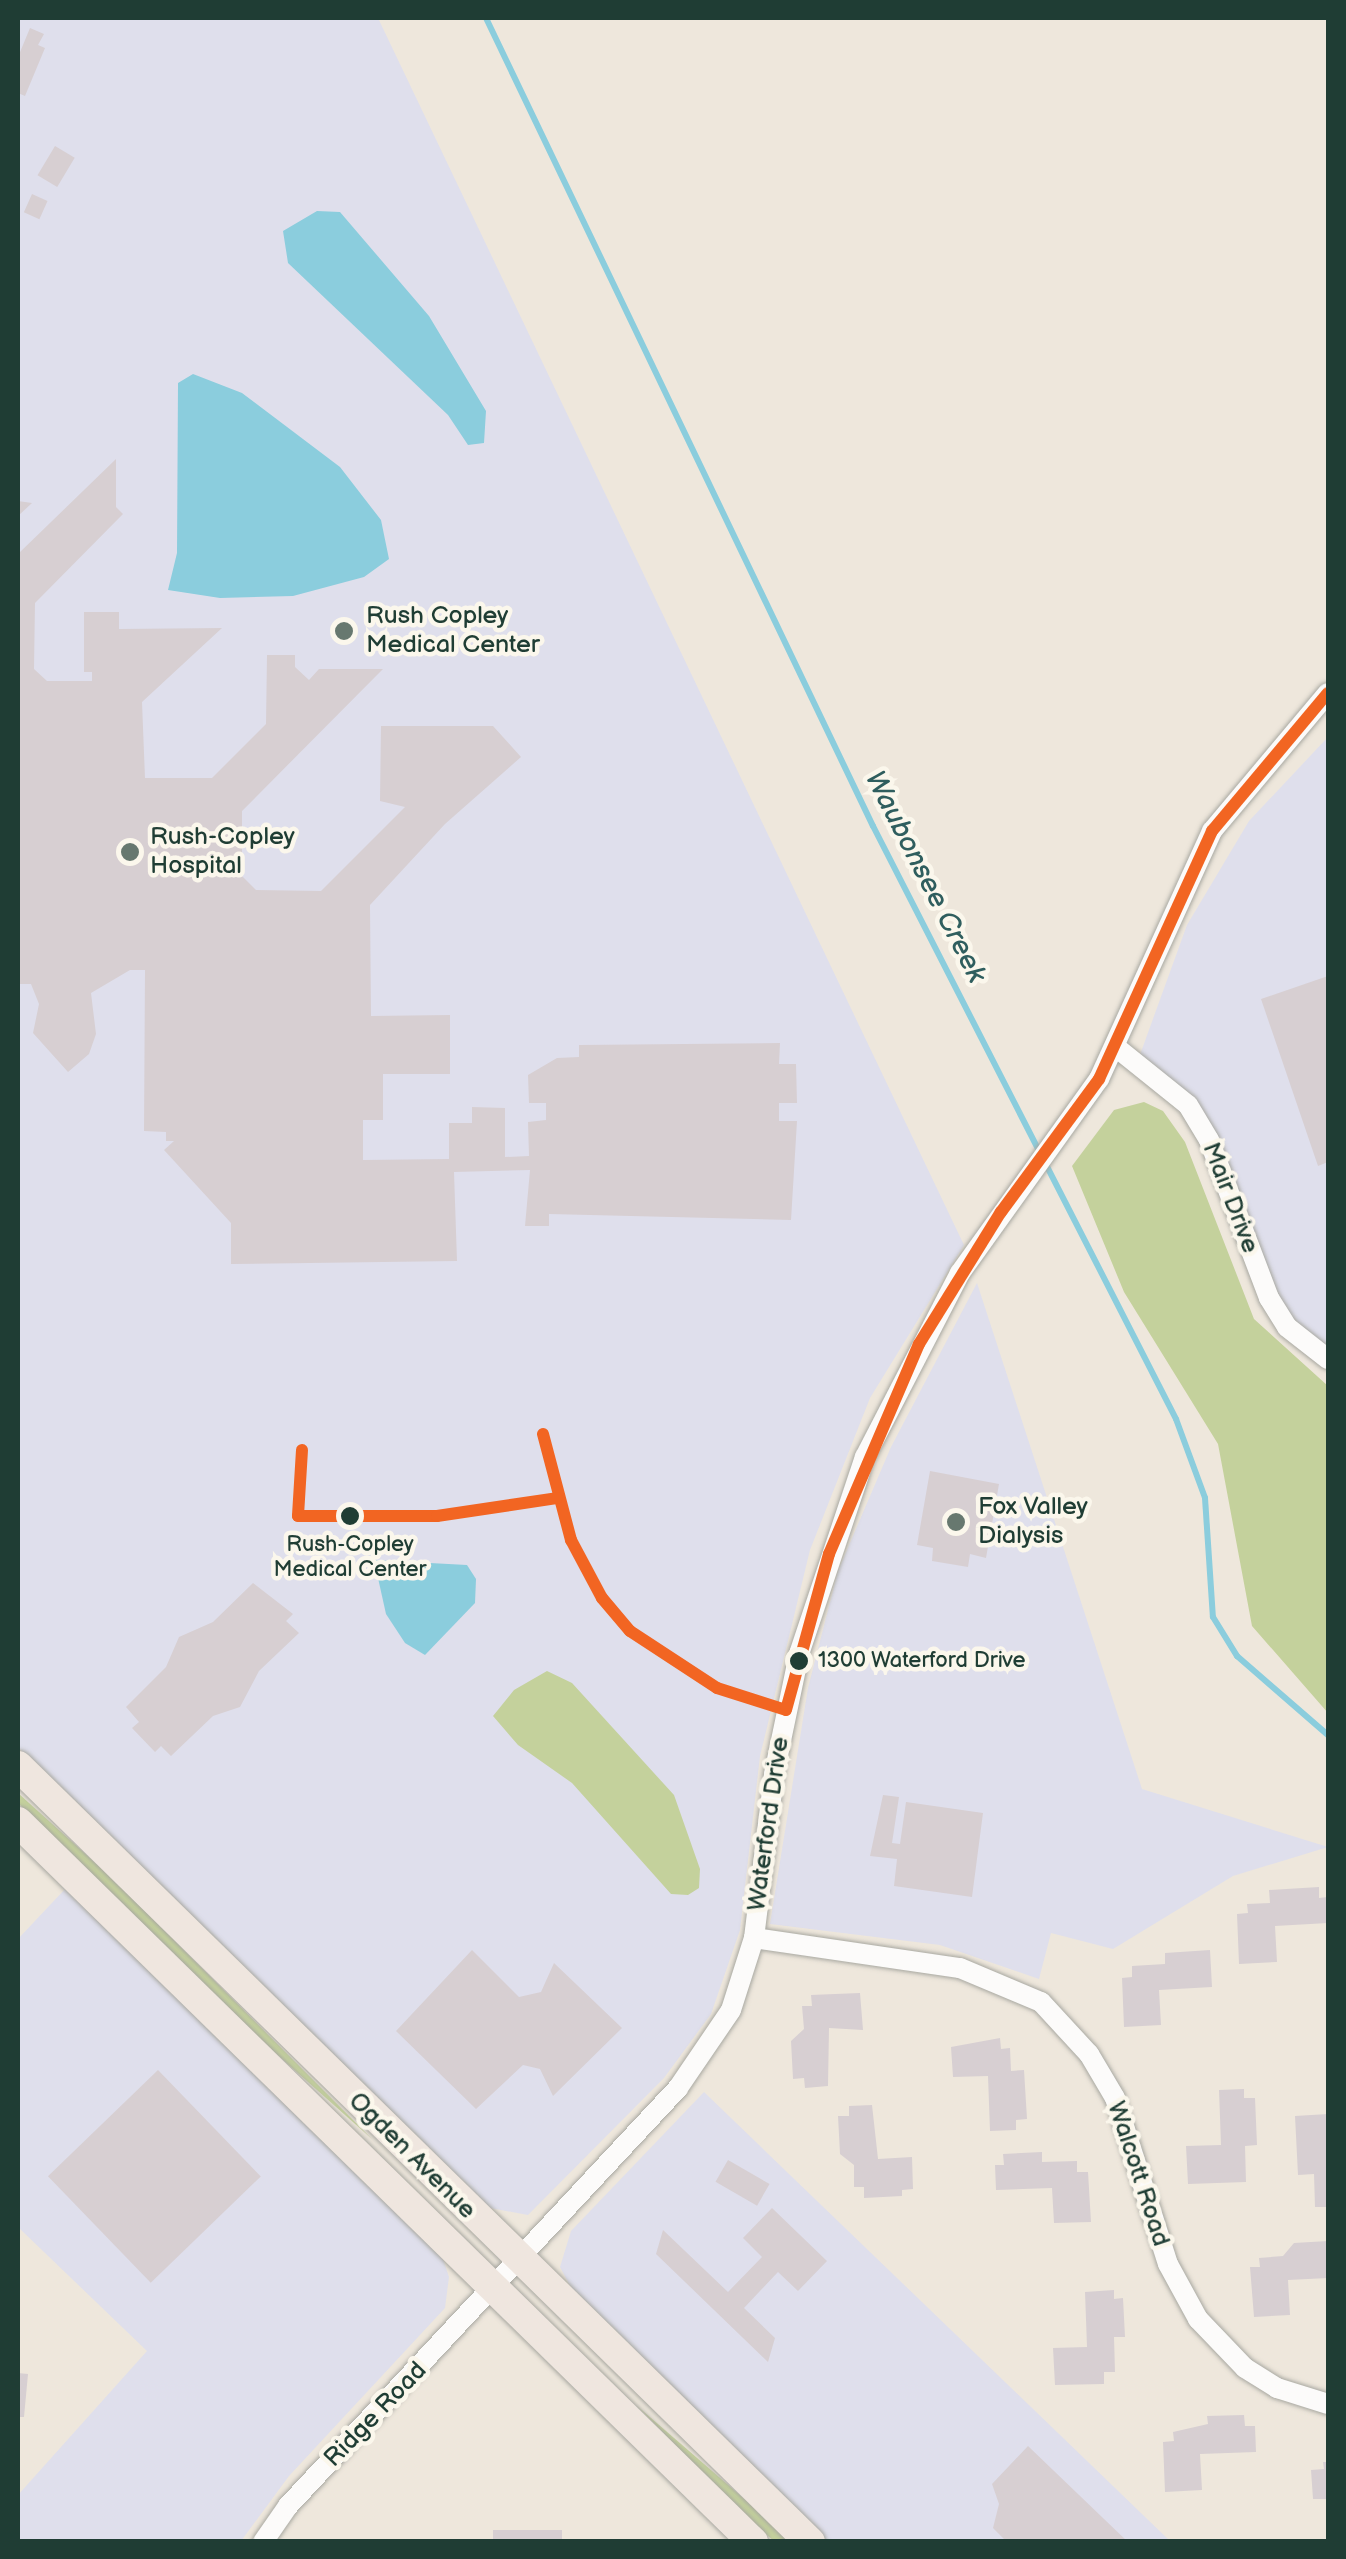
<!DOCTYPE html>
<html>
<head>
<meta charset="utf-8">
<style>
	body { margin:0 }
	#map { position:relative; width:1346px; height:2559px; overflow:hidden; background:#eee7dc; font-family:"Balsamiq Sans",sans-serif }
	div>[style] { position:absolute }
	.built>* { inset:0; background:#dfdfec }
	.green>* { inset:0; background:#c4d19c }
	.water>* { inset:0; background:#8bcddd }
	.stream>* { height:6px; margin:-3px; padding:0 3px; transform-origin:3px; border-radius:3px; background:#8bcddd }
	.building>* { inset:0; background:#d7cfd2; transform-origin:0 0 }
	.roads { filter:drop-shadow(0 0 2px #a8a8a1) drop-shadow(0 0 2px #a8a8a1) }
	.minor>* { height:20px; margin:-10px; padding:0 10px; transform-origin:10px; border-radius:10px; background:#fcfbfa }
	.primary>* { height:30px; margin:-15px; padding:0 15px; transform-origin:15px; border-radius:15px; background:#efe6df }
	.bus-1>* { height:12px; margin:-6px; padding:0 6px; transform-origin:6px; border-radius:6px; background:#f26522 }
	.dots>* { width:28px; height:28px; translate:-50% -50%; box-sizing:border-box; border:5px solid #fbf7ec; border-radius:50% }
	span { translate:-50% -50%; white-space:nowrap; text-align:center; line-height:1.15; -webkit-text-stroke:9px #fbf7ec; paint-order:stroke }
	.bus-label { font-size:22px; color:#1f3d34 }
	.left { translate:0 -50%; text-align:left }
	.poi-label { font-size:25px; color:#1f3d34 }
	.street-label { font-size:25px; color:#1f3d34 }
	.water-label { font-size:28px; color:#2f5e5e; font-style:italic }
	.frame { position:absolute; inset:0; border:20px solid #1f3d34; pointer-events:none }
</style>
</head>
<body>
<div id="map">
	<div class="built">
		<i style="clip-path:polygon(18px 18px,378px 18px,964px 1245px,870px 1398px,810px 1550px,760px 1756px,740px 1930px,711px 2014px,664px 2078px,528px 2215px,490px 2208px,449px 2175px,18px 1747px)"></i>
		<i style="clip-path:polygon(1328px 737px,1328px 1350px,1275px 1308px,1208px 1134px,1137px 1063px,1187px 925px,1249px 821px)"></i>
		<i style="clip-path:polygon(977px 1283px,1142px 1789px,1328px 1847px,1233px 1876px,1113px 1949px,1051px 1933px,1039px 1979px,940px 1945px,770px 1924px,808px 1688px,838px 1571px,891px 1447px)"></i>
		<i style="clip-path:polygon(66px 1888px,443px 2259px,449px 2277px,445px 2308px,289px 2476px,241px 2541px,18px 2541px,18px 2495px,147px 2351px,18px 2227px,18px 1939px)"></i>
		<i style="clip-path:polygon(704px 2092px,1170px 2541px,828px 2541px,577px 2299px,560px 2267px,571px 2231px)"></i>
	</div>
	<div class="green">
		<i style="clip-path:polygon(1144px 1102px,1163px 1111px,1185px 1142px,1254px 1319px,1328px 1386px,1328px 1713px,1252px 1626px,1218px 1444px,1124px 1292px,1072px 1166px,1114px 1110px)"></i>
		<i style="clip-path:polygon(547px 1671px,572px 1683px,674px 1795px,700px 1869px,699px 1888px,688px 1895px,671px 1894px,572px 1783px,518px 1745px,493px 1716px,514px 1690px)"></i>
		<i style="clip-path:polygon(18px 1793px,111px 1877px,372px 2139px,226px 2009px,18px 1803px)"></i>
		<i style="clip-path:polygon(636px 2405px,772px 2523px,791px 2541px,774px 2541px,751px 2522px)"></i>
	</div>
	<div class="water">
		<i style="clip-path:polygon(317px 211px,340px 212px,429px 316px,486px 411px,484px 443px,468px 445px,448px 415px,288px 263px,283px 231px)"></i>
		<i style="clip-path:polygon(193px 374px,242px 393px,340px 467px,381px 520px,389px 559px,364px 577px,293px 596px,220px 598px,168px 590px,177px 553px,178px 383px)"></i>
		<i style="clip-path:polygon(374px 1560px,467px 1565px,476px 1579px,475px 1603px,425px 1655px,405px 1643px,386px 1614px)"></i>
	</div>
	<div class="stream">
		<i style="left:486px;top:18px;width:896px;rotate:64.41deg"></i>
		<i style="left:873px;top:826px;width:666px;rotate:62.93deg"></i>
		<i style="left:1176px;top:1419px;width:84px;rotate:69.8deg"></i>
		<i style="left:1205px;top:1498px;width:119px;rotate:86.2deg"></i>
		<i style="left:1213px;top:1617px;width:46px;rotate:58.4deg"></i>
		<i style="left:1237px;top:1656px;width:121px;rotate:41deg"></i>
	</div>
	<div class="building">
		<i style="clip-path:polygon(30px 28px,44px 34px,38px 45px,45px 48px,25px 96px,18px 93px,18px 57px)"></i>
		<i style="left:55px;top:146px;width:23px;height:34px;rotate:31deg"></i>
		<i style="left:32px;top:194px;width:17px;height:20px;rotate:24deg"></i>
		<i style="clip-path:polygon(116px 459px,116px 507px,123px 514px,35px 603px,34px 669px,47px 681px,92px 681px,92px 672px,84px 672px,84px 612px,119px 612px,119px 629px,222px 628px,142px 702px,145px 778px,212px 778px,266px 724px,267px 655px,295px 655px,295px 667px,309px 680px,319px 669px,383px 669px,242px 811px,242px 876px,256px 890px,321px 891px,405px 807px,380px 801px,381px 726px,493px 726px,521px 757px,445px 824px,370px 905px,371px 1016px,450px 1015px,450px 1074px,383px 1074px,383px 1120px,363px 1120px,363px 1160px,449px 1159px,449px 1123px,472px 1123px,472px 1107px,505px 1108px,505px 1157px,529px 1156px,528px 1122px,546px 1120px,546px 1103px,529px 1103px,528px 1075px,557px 1058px,579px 1057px,579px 1045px,780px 1043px,779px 1064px,796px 1064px,797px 1103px,779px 1103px,779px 1121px,797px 1121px,791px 1220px,549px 1214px,549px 1226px,525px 1226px,530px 1170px,454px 1172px,457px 1261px,231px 1264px,231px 1223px,164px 1150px,174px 1141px,166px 1141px,166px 1132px,144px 1131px,145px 970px,130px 970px,91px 993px,96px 1034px,89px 1054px,68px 1072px,33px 1033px,39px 1004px,31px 984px,18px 984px,18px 554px)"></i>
		<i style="clip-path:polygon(18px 501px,32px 503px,18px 516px)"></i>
		<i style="clip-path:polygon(1328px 976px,1328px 1162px,1318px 1166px,1261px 999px)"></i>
		<i style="clip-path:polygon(930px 1471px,999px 1484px,986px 1558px,970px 1554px,968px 1567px,932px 1561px,933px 1548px,917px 1545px)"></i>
		<i style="clip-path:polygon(253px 1583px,293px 1614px,286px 1621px,299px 1633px,259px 1671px,240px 1707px,213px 1716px,171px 1756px,161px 1746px,155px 1752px,132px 1728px,139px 1722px,126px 1707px,166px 1667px,179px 1637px,213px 1622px)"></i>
		<i style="clip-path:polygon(883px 1795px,899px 1797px,892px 1843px,900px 1844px,906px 1802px,983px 1813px,972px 1897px,894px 1886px,897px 1859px,870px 1856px)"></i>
		<i style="clip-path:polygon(1319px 1887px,1319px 1898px,1328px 1897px,1328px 1923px,1275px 1926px,1277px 1962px,1239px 1964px,1237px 1914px,1248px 1913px,1247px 1904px,1270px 1903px,1269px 1890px)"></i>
		<i style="clip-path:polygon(472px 1950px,519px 1997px,541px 1992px,554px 1963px,622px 2028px,553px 2096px,540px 2069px,523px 2065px,476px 2109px,396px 2031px)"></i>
		<i style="clip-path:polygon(1210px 1950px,1212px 1987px,1159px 1990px,1161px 2025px,1124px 2027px,1122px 1978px,1132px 1977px,1132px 1966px,1165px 1964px,1165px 1953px)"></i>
		<i style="clip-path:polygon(860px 1993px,863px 2030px,829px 2028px,828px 2086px,805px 2088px,804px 2078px,793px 2079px,791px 2041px,804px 2029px,802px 2006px,812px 2006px,811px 1995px)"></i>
		<i style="clip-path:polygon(1000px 2038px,1001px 2049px,1010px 2048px,1011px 2071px,1024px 2070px,1027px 2119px,1016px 2120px,1016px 2130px,990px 2131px,988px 2076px,953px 2077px,951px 2047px)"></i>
		<i style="left:158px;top:2070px;width:148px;height:153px;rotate:46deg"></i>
		<i style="clip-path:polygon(1244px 2089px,1244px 2098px,1255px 2098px,1257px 2145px,1245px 2146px,1246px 2182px,1188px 2184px,1186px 2146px,1221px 2145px,1219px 2090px)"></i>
		<i style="clip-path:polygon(872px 2105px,878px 2159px,912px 2157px,913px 2189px,902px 2190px,902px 2196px,864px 2198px,864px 2187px,854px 2187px,854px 2165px,840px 2154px,838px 2116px,849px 2116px,849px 2106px)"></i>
		<i style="clip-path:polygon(1328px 2114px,1328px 2207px,1315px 2207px,1314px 2174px,1298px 2175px,1295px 2116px)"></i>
		<i style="clip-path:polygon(1042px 2152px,1042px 2162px,1077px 2161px,1077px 2172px,1088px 2172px,1091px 2222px,1054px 2223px,1052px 2188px,996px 2190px,995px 2165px,1004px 2165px,1003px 2154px)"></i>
		<i style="left:728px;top:2160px;width:48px;height:25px;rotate:30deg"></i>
		<i style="clip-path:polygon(772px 2208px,827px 2261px,798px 2291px,778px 2272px,744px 2308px,775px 2338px,768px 2362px,656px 2254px,663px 2230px,728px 2292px,762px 2257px,743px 2238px)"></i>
		<i style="clip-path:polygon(1328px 2241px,1328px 2278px,1288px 2280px,1290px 2315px,1254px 2317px,1250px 2267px,1260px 2267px,1259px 2258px,1283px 2256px,1294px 2243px)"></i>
		<i style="clip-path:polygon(1114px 2290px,1114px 2299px,1123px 2298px,1125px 2337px,1114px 2337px,1115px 2372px,1104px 2372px,1104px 2384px,1055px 2385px,1053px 2348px,1087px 2347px,1085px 2292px)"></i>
		<i style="clip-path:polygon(18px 2373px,28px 2374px,24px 2417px,18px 2417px)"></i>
		<i style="clip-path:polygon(1244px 2415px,1245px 2426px,1255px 2426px,1256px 2452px,1200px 2454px,1202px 2490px,1165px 2492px,1163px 2442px,1174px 2441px,1173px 2432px,1208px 2424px,1207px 2416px)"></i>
		<i style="clip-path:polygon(1028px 2446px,1128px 2542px,1007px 2542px,993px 2528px,999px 2504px,992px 2484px)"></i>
		<i style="clip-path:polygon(1323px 2462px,1328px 2462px,1328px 2499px,1313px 2499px,1311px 2470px,1324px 2469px)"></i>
		<i style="left:493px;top:2530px;width:69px;height:15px"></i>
	</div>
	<div class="roads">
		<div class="minor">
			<i style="left:1117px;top:1048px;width:91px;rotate:38.8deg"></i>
			<i style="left:1188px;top:1105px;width:41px;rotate:59deg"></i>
			<i style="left:1209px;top:1140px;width:169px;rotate:69.2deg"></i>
			<i style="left:1269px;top:1298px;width:34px;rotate:58deg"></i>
			<i style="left:1287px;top:1327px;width:52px;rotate:38deg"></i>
			<i style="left:754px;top:1938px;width:208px;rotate:8.3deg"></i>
			<i style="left:960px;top:1968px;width:88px;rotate:22.8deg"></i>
			<i style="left:1041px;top:2002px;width:71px;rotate:47.3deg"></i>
			<i style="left:1089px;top:2054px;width:51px;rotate:59.4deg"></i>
			<i style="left:1115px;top:2098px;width:174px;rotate:72.3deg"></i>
			<i style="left:1168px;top:2264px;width:63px;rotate:61.4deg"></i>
			<i style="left:1198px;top:2319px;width:68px;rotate:46.2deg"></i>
			<i style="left:1245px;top:2368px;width:38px;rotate:32deg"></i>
			<i style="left:1277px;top:2388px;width:53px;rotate:17.4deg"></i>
			<i style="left:263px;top:2542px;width:44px;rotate:-55.2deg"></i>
			<i style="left:288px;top:2506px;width:572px;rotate:-46.98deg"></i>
			<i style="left:678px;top:2088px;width:94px;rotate:-55.8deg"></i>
			<i style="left:731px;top:2010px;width:76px;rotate:-72.3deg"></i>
			<i style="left:754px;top:1938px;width:165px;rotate:-83deg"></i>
			<i style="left:774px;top:1774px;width:123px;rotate:-78.2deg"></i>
			<i style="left:799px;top:1654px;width:208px;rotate:-71.5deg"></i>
			<i style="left:865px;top:1457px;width:207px;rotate:-62.7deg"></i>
			<i style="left:960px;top:1273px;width:239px;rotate:-54.4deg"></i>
			<i style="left:1099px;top:1079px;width:273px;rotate:-65.5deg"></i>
			<i style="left:1212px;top:831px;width:180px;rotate:-50deg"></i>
		</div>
		<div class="primary">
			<i style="left:18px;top:1766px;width:1109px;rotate:44.42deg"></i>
			<i style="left:18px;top:1822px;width:1029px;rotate:44.41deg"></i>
		</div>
	</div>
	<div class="bus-1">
		<i style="left:543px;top:1434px;width:110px;rotate:75.2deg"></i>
		<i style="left:571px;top:1540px;width:66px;rotate:61.9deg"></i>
		<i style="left:602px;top:1598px;width:43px;rotate:49.7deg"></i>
		<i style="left:630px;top:1631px;width:104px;rotate:33.2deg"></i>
		<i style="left:717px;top:1688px;width:72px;rotate:17.7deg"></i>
		<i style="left:302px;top:1450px;width:66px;rotate:93.5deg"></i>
		<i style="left:298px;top:1516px;width:139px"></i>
		<i style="left:437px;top:1516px;width:121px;rotate:-8.5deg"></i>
		<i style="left:786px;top:1710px;width:162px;rotate:-74.6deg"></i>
		<i style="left:829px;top:1554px;width:228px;rotate:-66.8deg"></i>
		<i style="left:919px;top:1344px;width:155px;rotate:-58.2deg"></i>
		<i style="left:1001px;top:1212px;width:165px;rotate:-53.6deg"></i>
		<i style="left:1099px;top:1079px;width:273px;rotate:-65.5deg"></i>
		<i style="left:1212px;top:831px;width:180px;rotate:-50deg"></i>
	</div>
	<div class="dots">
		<i style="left:344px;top:631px;background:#67786f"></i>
		<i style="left:130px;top:852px;background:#67786f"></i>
		<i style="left:350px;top:1516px;background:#1f3d34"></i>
		<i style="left:956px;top:1522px;background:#67786f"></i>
		<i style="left:799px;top:1661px;background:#1f3d34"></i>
	</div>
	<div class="bus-label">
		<span style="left:350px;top:1557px">Rush-Copley<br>Medical Center</span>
		<span class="left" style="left:818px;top:1661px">1300 Waterford Drive</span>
	</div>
	<div class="poi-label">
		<span class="left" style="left:366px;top:631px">Rush Copley<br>Medical Center</span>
		<span class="left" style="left:150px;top:852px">Rush-Copley<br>Hospital</span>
		<span class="left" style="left:978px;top:1522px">Fox Valley<br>Dialysis</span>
	</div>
	<div class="street-label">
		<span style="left:1230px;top:1198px;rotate:69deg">Mair Drive</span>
		<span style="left:769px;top:1824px;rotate:-82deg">Waterford Drive</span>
		<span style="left:412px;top:2156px;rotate:45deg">Ogden Avenue</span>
		<span style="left:1138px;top:2174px;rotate:72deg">Walcott Road</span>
		<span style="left:376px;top:2415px;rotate:-46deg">Ridge Road</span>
	</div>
	<div class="water-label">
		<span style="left:925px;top:877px;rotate:63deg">Waubonsee Creek</span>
	</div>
	<div class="frame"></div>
</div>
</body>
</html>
